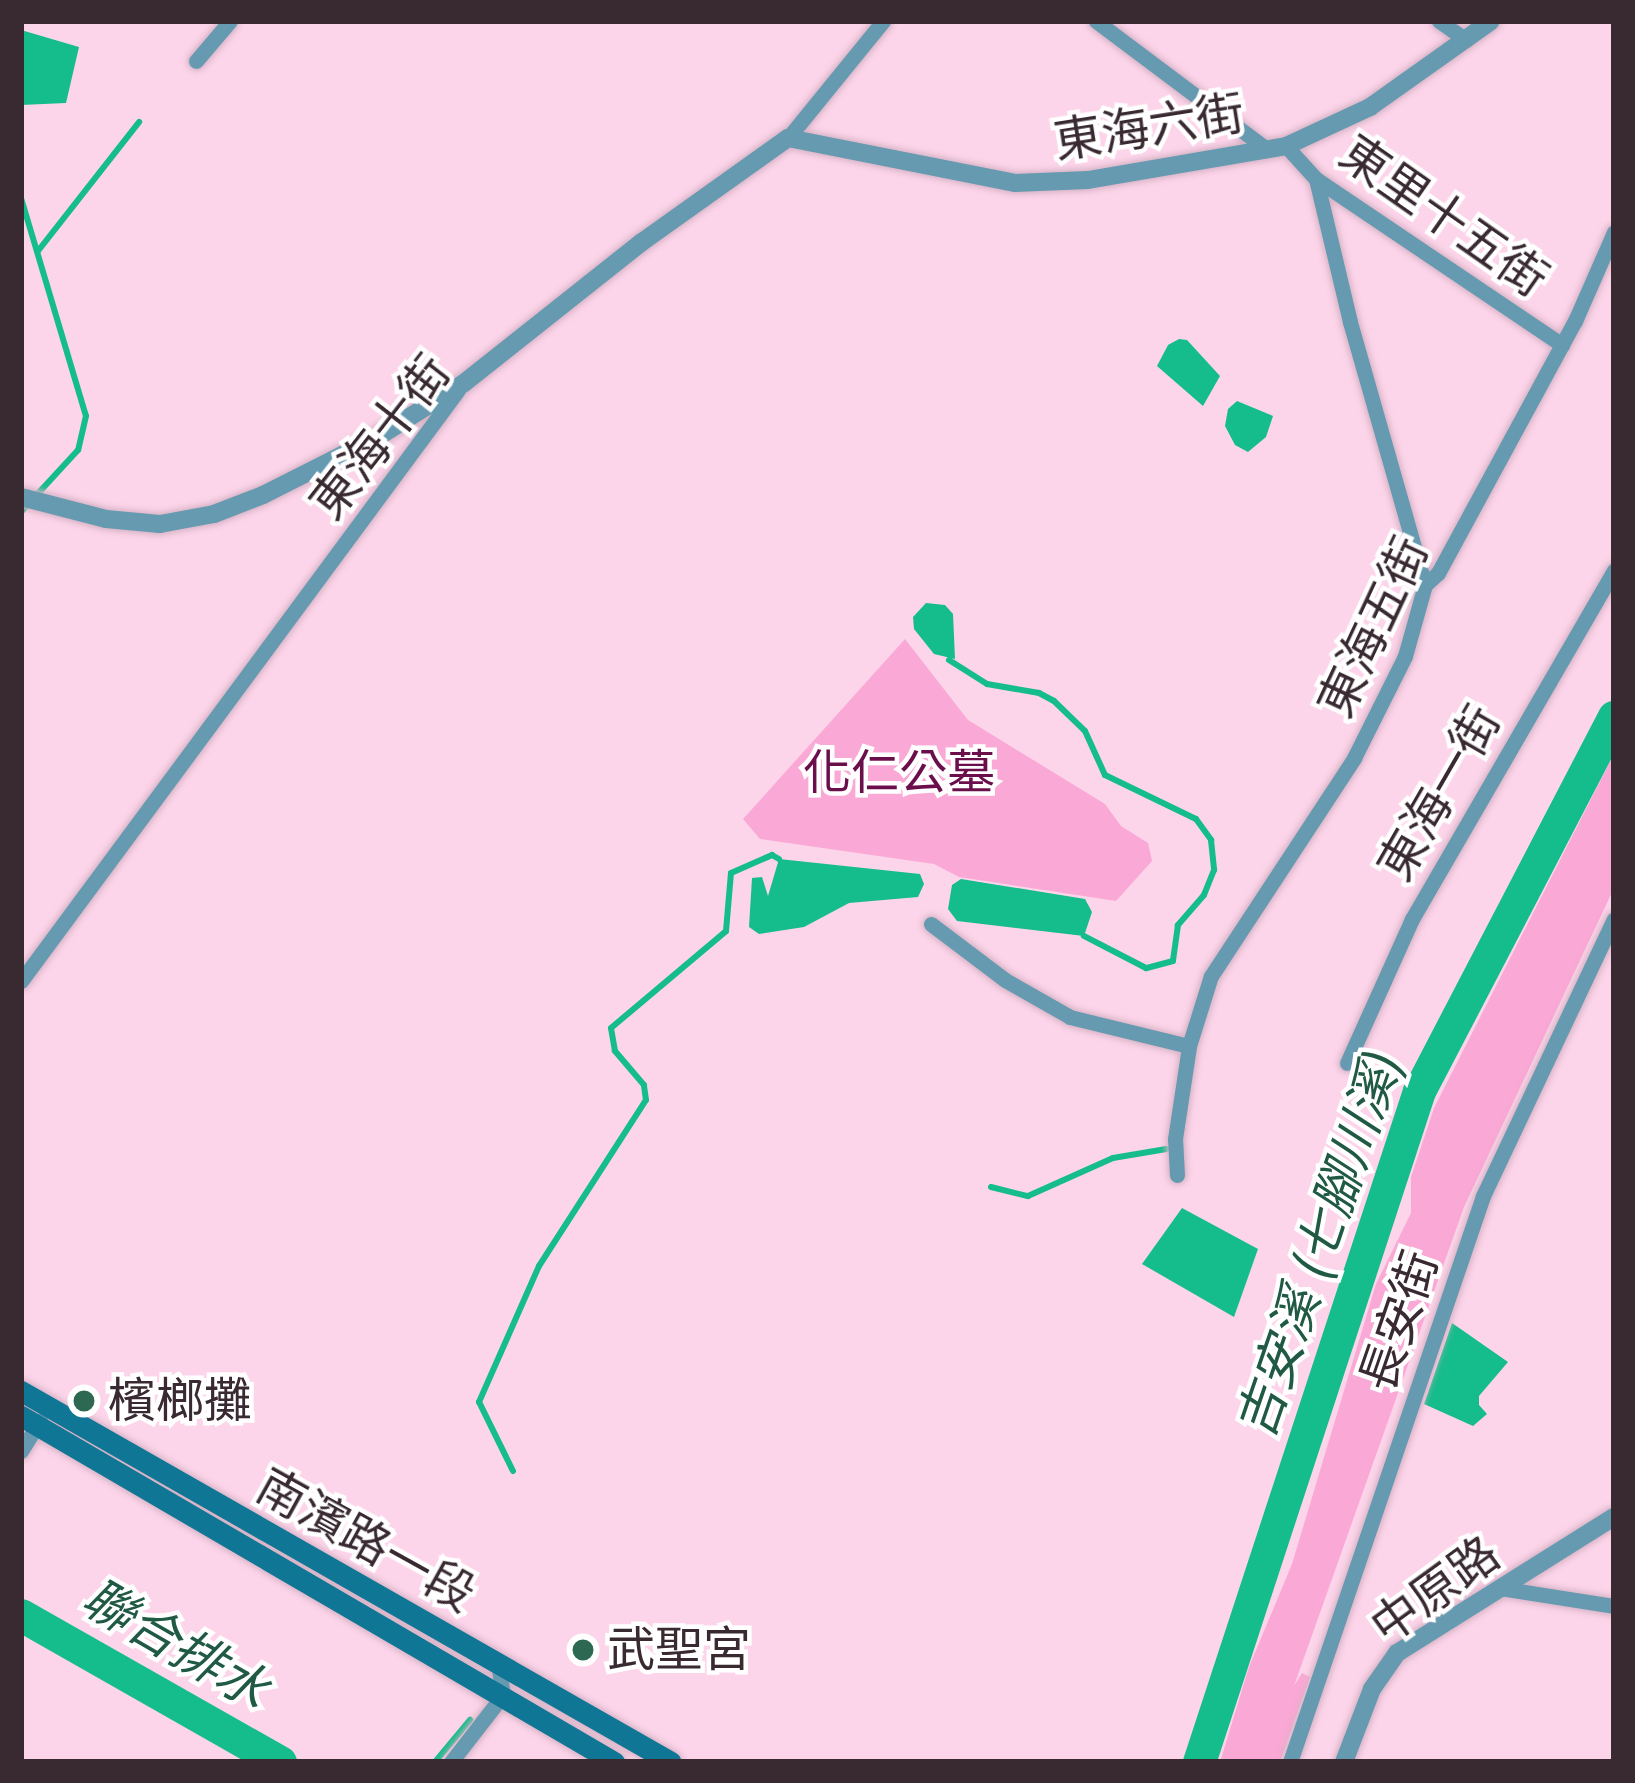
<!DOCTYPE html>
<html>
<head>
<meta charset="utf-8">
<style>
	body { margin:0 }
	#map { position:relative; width:1635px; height:1783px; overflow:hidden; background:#fdd5ea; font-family:Jost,"Noto Sans TC",sans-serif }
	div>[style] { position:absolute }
	.green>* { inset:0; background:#faa8d5 }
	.water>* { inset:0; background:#15bc8c }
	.stream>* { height:6px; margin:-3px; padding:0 3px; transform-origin:3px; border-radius:3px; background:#15bc8c }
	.river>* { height:33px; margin:-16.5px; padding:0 16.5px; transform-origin:16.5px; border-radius:16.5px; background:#15bc8c }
	.roads { filter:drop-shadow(0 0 3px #d6b3c5) drop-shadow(0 0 3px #d6b3c5) }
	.minor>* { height:15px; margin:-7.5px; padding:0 7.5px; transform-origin:7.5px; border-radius:7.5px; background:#669ab0 }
	.tertiary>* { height:18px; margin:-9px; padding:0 9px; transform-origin:9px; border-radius:9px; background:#669ab0 }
	.secondary>* { height:21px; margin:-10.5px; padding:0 10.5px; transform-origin:10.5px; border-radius:10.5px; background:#0f7696 }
	.dots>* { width:33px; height:33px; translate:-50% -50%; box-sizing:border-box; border:6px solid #fff; border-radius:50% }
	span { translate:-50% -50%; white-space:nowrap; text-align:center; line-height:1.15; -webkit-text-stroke:9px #fff; paint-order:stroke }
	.street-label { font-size:48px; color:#392a32 }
	.park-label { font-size:48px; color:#6b0e4c }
	.poi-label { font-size:48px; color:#392a32 }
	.left { translate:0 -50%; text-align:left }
	.water-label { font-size:51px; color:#205944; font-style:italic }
	.frame { position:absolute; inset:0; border:24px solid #392a32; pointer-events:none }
</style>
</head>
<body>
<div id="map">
	<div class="green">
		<i style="clip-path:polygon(905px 639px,968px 720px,1105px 804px,1121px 826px,1148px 843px,1152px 861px,1116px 901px,959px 877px,934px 864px,760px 839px,743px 819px)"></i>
		<i style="clip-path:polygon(1614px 754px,1614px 888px,1464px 1207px,1294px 1686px,1302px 1673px,1310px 1677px,1280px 1762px,1220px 1762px,1249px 1667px,1292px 1564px,1376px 1284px,1411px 1213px,1411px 1177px,1434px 1108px)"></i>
	</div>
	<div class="water">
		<i style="clip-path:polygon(21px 30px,79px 47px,66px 103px,21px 105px)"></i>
		<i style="clip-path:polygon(1179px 339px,1187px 340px,1220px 376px,1203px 406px,1157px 366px,1168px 345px)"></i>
		<i style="clip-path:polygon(1237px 401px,1273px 416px,1266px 437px,1248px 452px,1235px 445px,1225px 426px,1228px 409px)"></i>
		<i style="clip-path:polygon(926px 603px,945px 605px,953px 614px,955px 659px,934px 654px,914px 629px,913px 617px)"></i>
		<i style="clip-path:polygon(779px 859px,920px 874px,924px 884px,918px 897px,849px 903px,804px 927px,759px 934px,749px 927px,752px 878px,762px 877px,768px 896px)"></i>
		<i style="clip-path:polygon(961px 879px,1085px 899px,1092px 912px,1084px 936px,957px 921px,948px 909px,952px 885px)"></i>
		<i style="clip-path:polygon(1182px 1208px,1258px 1249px,1234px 1317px,1142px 1264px)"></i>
		<i style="clip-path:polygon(1452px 1323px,1508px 1362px,1479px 1396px,1479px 1405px,1487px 1414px,1473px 1426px,1424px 1404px)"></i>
	</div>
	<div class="stream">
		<i style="left:21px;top:198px;width:227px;rotate:73.4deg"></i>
		<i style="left:86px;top:416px;width:35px;rotate:103deg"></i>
		<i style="left:78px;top:450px;width:84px;rotate:132.6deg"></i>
		<i style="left:38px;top:251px;width:164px;rotate:-51.9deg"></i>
		<i style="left:949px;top:660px;width:45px;rotate:32.3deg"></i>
		<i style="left:987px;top:684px;width:53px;rotate:9.8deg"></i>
		<i style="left:1039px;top:693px;width:17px;rotate:28deg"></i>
		<i style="left:1054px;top:701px;width:43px;rotate:44.1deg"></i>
		<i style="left:1085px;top:731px;width:48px;rotate:65.6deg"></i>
		<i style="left:1105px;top:775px;width:101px;rotate:25.8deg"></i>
		<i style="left:1196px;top:819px;width:26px;rotate:54deg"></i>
		<i style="left:1211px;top:840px;width:30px;rotate:84deg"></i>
		<i style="left:1214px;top:870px;width:27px;rotate:112deg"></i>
		<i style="left:1204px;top:895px;width:40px;rotate:131deg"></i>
		<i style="left:1178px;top:925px;width:36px;rotate:98deg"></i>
		<i style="left:1173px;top:961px;width:28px;rotate:165deg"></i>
		<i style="left:1146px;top:968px;width:70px;rotate:-152.7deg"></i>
		<i style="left:991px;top:1187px;width:38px;rotate:14deg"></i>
		<i style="left:1028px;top:1196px;width:93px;rotate:-24.1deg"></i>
		<i style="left:1113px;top:1158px;width:54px;rotate:-9.6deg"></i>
		<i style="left:513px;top:1471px;width:77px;rotate:-116.2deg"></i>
		<i style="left:479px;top:1402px;width:149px;rotate:-66.2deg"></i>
		<i style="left:539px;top:1266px;width:197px;rotate:-57.2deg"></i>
		<i style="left:646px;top:1100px;width:15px;rotate:-98deg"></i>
		<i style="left:644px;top:1085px;width:45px;rotate:-130.5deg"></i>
		<i style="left:615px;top:1051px;width:23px;rotate:-100deg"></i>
		<i style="left:611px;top:1028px;width:150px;rotate:-40.1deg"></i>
		<i style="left:726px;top:931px;width:58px;rotate:-85.1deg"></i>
		<i style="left:731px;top:873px;width:45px;rotate:-23.7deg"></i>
		<i style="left:772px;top:855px;width:8px;rotate:30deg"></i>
		<i style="left:435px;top:1762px;width:55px;rotate:-50.2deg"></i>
	</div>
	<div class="river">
		<i style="left:21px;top:1615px;width:298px;rotate:29.6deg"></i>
		<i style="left:1199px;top:1762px;width:706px;rotate:-71.85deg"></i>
		<i style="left:1419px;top:1091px;width:422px;rotate:-62.5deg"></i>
	</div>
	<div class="roads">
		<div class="minor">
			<i style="left:1096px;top:21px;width:210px;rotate:36.9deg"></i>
			<i style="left:1439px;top:21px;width:33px;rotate:35deg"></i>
			<i style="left:196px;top:61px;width:52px;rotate:-49.6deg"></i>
			<i style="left:788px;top:138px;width:151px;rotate:-50.9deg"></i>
			<i style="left:1286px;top:146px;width:45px;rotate:47.7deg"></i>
			<i style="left:1316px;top:179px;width:297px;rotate:34deg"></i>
			<i style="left:1316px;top:179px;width:147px;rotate:76.6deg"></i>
			<i style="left:1350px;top:322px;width:273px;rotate:74.1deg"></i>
			<i style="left:931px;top:924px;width:93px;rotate:37.1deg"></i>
			<i style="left:1005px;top:980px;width:75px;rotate:29.6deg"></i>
			<i style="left:1070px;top:1017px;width:122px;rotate:13.7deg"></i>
			<i style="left:21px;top:981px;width:735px;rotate:-53.52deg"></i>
			<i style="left:1347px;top:1063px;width:158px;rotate:-65.7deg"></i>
			<i style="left:1412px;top:919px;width:403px;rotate:-59.9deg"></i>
			<i style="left:1177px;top:1175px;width:36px;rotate:-93deg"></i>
			<i style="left:1175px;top:1139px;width:94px;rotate:-81.4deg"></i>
			<i style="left:1189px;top:1046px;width:73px;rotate:-72.6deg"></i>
			<i style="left:1211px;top:976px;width:261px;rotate:-56.7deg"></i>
			<i style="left:1354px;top:758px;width:114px;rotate:-63.4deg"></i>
			<i style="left:1405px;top:656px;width:74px;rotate:-74.3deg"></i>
			<i style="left:1425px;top:585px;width:18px;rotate:-43deg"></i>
			<i style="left:1438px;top:573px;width:287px;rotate:-61.5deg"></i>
			<i style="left:1575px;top:321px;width:97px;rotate:-66.3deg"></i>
			<i style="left:21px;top:1451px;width:36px;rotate:-58deg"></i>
			<i style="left:1500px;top:1588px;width:115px;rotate:9deg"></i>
			<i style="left:451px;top:1762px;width:85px;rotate:-52.2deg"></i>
			<i style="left:503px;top:1695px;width:33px;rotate:-99deg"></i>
			<i style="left:1290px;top:1762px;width:598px;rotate:-71.17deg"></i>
			<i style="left:1483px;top:1196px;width:306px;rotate:-64.7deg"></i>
		</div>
		<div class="tertiary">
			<i style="left:21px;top:497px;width:88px;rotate:14.5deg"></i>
			<i style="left:106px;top:519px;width:54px;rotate:5.3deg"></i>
			<i style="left:160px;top:524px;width:55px;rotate:-10.5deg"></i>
			<i style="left:214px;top:514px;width:53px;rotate:-21.2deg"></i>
			<i style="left:263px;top:495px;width:127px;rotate:-26.8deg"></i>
			<i style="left:376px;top:438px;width:104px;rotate:-32deg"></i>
			<i style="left:464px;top:383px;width:227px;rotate:-38.4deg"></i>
			<i style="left:642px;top:242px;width:179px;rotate:-35.5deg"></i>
			<i style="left:788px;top:138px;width:231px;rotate:11.2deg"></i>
			<i style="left:1015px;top:183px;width:73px;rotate:-2.4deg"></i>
			<i style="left:1088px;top:180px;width:201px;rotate:-9.7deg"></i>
			<i style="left:1286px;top:146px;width:93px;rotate:-24.9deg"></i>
			<i style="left:1370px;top:107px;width:148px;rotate:-35.4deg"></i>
			<i style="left:1344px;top:1762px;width:78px;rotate:-69deg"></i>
			<i style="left:1372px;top:1689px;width:44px;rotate:-55.2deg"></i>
			<i style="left:1397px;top:1653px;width:256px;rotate:-32.1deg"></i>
		</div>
		<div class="secondary">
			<i style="left:21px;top:1391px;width:748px;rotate:29.72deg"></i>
			<i style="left:21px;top:1416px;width:687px;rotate:30.26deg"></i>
		</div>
	</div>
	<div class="dots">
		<i style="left:84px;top:1401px;background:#2d6852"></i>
		<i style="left:583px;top:1650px;background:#2d6852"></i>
	</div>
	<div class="street-label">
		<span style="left:1149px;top:127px;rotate:-9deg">東海六街</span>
		<span style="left:1444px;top:216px;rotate:35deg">東里十五街</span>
		<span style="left:380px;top:437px;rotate:-52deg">東海十街</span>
		<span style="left:1373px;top:627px;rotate:-65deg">東海五街</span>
		<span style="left:1439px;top:793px;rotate:-60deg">東海一街</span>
		<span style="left:1399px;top:1321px;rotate:-71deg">長安街</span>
		<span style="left:366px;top:1540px;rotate:29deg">南濱路一段</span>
		<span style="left:1435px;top:1590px;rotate:-36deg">中原路</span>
	</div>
	<div class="park-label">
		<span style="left:899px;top:773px">化仁公墓</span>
	</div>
	<div class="poi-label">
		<span class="left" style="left:108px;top:1401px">檳榔攤</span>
		<span class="left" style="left:607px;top:1650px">武聖宮</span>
	</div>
	<div class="water-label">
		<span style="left:1319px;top:1245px;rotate:-71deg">吉安溪 (七腳川溪)</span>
		<span style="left:176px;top:1644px;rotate:30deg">聯合排水</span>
	</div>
	<div class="frame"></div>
</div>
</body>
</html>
